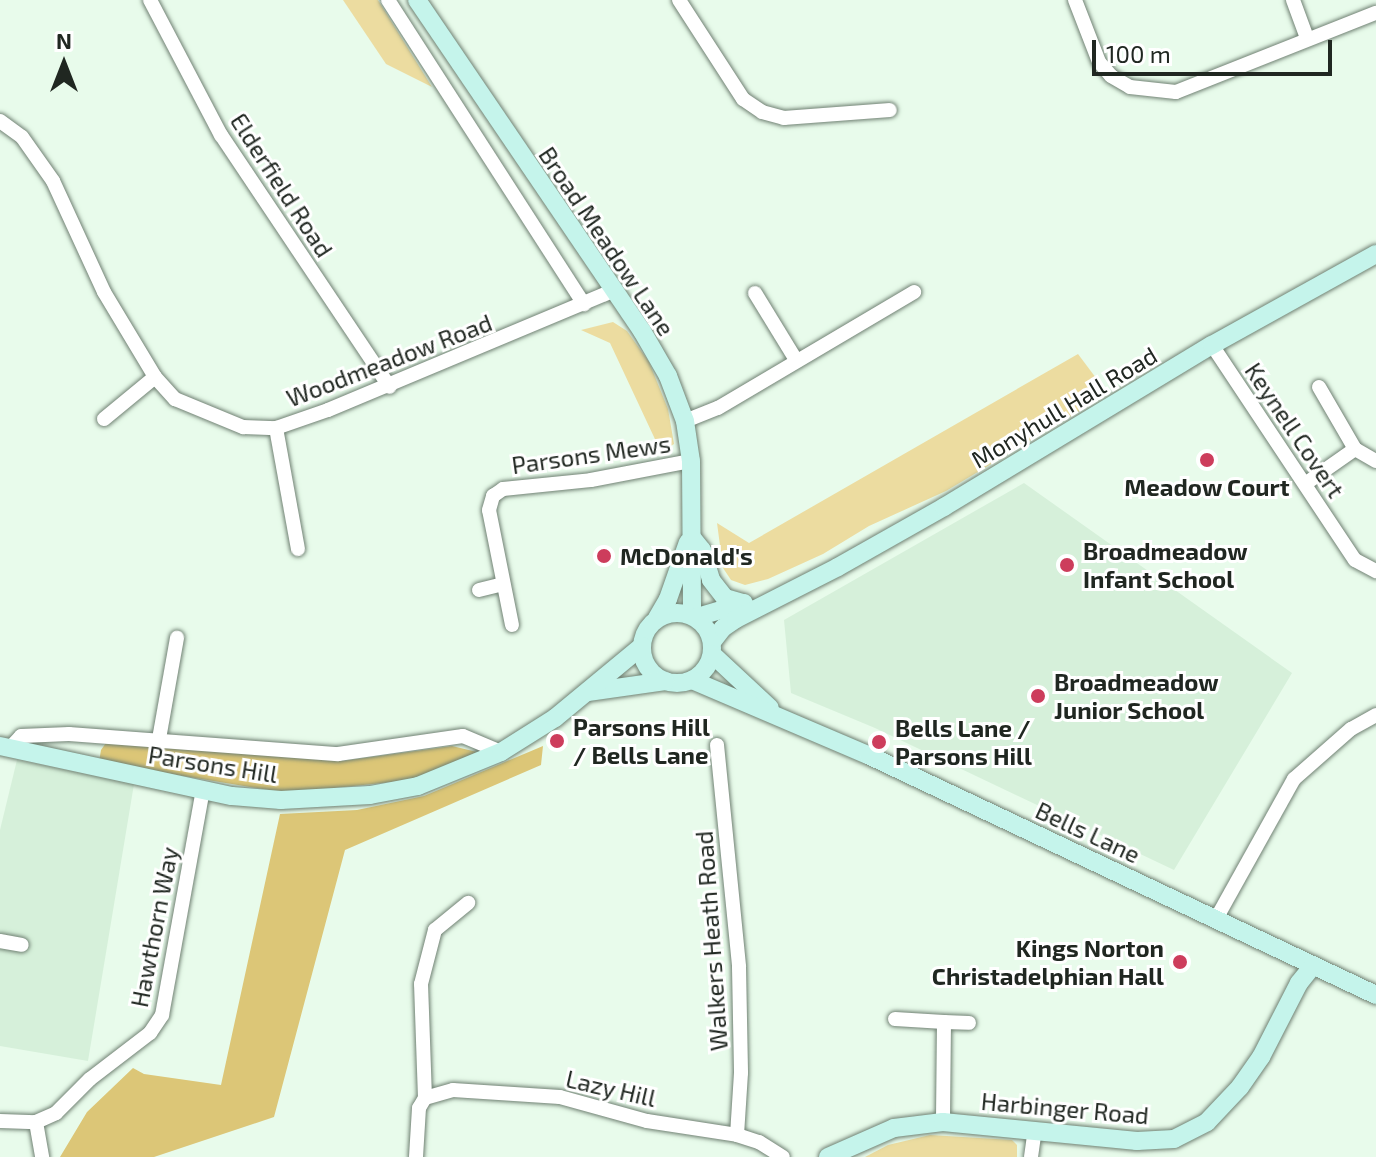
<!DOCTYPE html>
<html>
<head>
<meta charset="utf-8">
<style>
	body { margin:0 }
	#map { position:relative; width:1376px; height:1157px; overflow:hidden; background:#e8fbeb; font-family:"Exo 2",sans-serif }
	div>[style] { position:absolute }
	.built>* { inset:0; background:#d6f0da }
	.green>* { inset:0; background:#ecdca0 }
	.forest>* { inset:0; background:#dcc677 }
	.roads { filter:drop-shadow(0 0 2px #708173) drop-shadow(0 0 2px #708173) }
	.street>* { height:14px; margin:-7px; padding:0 7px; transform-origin:7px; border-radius:7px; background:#fff }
	.secondary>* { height:18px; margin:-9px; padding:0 9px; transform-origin:9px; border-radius:9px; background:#c5f4eb }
	.secondary>.ring { margin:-9px; padding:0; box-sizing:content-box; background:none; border:18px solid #c5f4eb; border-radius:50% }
	.dots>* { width:22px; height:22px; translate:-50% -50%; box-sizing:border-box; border:4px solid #fff; border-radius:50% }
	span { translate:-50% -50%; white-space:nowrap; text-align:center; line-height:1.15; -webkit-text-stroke:6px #fff; paint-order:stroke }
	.street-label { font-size:24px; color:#202721 }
	.poi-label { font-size:24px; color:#202721; font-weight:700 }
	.left { translate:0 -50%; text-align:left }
	.right { translate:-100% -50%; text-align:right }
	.north { position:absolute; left:24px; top:24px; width:80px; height:80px; -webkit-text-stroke:6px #fff; paint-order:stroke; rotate:0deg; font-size:22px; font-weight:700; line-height:32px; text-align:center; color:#202721 }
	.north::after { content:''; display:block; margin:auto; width:28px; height:36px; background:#202721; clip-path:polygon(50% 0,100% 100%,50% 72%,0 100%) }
	.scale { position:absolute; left:1092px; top:40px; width:240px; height:36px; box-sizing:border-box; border:4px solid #202721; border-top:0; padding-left:10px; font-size:24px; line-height:28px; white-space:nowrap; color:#202721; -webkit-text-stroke:6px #fff; paint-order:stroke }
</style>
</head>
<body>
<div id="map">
	<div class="built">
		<i style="clip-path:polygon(1024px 483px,1292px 673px,1174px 870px,875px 728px,791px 693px,784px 620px)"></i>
		<i style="clip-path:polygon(17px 760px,134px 784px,88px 1061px,0 1046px,0 830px)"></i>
	</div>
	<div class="green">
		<i style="clip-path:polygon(343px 0,378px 0,432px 87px,386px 64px)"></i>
		<i style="clip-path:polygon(613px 322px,627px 331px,649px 362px,668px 409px,674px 444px,661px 452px,610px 343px,581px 330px)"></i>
		<i style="clip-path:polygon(1078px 354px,1108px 394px,946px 491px,869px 526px,823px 554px,768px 579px,745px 585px,731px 580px,723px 568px,717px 523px,749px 543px)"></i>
		<i style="clip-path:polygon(930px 1135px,1012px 1140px,1017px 1145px,1017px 1157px,865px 1157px,888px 1145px)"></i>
	</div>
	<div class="forest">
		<i style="clip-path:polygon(108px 740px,342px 761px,452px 746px,477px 752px,420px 779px,287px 793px,99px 762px,101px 750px)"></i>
		<i style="clip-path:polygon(543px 746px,541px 765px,345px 850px,274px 1117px,154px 1157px,60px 1157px,87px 1112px,133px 1068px,144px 1074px,221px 1085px,280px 814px,357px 810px,424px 796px)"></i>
	</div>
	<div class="roads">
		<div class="street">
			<i style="left:150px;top:0;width:153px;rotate:62.3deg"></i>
			<i style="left:221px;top:135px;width:303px;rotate:56.2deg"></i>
			<i style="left:388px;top:0;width:362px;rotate:57.2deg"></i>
			<i style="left:679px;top:0;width:118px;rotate:57.1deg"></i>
			<i style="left:743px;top:99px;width:23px;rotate:34deg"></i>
			<i style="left:762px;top:112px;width:23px;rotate:15deg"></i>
			<i style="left:784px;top:118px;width:106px;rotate:-4.3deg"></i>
			<i style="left:1075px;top:0;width:66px;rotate:68.8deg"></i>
			<i style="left:1099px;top:62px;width:18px;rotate:49deg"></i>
			<i style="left:1111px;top:76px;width:22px;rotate:30deg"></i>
			<i style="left:1130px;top:87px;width:46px;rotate:6.2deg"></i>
			<i style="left:1176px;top:92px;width:215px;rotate:-21.6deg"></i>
			<i style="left:1293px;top:0;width:40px;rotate:69.8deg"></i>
			<i style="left:0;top:121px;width:27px;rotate:36deg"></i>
			<i style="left:22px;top:137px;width:54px;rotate:54.8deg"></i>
			<i style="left:53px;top:181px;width:122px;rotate:65.3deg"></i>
			<i style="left:104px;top:292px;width:99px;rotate:59deg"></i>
			<i style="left:155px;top:377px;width:30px;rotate:48deg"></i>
			<i style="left:175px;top:399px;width:74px;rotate:22.4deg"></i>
			<i style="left:243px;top:427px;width:33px;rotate:2deg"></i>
			<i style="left:276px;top:428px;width:55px;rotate:-19.1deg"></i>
			<i style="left:328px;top:410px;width:308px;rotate:-22.7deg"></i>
			<i style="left:755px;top:293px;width:79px;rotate:58.5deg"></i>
			<i style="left:1212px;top:345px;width:258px;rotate:56.4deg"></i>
			<i style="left:1355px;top:560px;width:24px;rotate:28deg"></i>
			<i style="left:1319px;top:387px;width:72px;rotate:59.9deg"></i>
			<i style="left:104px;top:419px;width:66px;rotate:-39.5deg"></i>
			<i style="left:685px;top:421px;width:35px;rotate:-22deg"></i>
			<i style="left:718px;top:408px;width:228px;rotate:-30.6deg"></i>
			<i style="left:276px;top:428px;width:123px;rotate:79.7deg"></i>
			<i style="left:1305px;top:484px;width:61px;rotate:-35deg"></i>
			<i style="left:1355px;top:449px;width:24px;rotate:30deg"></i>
			<i style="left:479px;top:590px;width:25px;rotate:-14deg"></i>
			<i style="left:512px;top:625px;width:117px;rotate:-101.3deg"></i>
			<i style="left:489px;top:510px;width:15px;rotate:-74deg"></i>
			<i style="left:493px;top:496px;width:12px;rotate:-35deg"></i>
			<i style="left:503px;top:489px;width:88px;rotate:-5.8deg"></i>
			<i style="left:591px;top:480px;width:102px;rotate:-10.8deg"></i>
			<i style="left:159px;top:739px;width:103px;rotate:-79.9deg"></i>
			<i style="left:717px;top:745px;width:223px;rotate:84.3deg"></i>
			<i style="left:739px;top:967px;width:106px;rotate:88.9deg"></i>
			<i style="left:741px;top:1073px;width:62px;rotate:93.7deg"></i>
			<i style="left:10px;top:748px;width:16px;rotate:-47deg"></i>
			<i style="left:21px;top:736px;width:48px;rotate:-2.4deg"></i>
			<i style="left:69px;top:734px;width:270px;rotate:4.3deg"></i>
			<i style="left:338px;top:754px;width:126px;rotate:-8.2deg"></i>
			<i style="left:463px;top:736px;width:41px;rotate:22.8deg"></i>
			<i style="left:1216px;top:919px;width:160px;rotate:-60.9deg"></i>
			<i style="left:1294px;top:779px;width:76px;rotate:-41.3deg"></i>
			<i style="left:1351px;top:729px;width:29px;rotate:-29deg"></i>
			<i style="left:0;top:941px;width:22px;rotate:10deg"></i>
			<i style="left:895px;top:1019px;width:49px;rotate:3.5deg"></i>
			<i style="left:944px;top:1022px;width:100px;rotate:90.6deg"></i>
			<i style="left:944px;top:1022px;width:25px;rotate:2deg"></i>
			<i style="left:425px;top:1098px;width:29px;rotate:-16deg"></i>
			<i style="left:453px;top:1090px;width:107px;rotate:3.7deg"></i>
			<i style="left:560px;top:1097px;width:90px;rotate:15.4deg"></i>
			<i style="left:647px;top:1121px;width:91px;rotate:8.8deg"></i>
			<i style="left:737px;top:1135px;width:23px;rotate:18deg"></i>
			<i style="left:759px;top:1142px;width:28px;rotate:32deg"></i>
			<i style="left:0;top:1121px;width:36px;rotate:2deg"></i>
			<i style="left:36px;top:1122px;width:22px;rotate:-24deg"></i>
			<i style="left:56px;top:1113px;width:48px;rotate:-45deg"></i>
			<i style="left:90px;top:1079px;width:76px;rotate:-37.5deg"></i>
			<i style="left:150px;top:1033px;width:22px;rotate:-56deg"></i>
			<i style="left:162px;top:1015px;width:229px;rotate:-79.7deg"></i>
			<i style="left:36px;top:1122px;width:36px;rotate:80deg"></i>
			<i style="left:416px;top:1157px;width:49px;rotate:-86.5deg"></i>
			<i style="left:419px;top:1108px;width:12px;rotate:-59deg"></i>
			<i style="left:425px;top:1098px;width:114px;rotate:-92deg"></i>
			<i style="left:421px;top:984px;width:56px;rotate:-75.5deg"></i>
			<i style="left:435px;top:930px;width:43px;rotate:-39.3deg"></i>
			<i style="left:1031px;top:1157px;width:27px;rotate:-82deg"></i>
		</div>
		<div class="secondary">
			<i style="left:417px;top:0;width:400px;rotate:55.8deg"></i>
			<i style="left:642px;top:331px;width:52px;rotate:60deg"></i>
			<i style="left:668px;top:376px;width:48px;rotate:69.3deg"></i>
			<i style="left:685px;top:421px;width:40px;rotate:81.5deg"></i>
			<i style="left:691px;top:461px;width:154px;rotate:89.6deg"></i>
			<i style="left:693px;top:539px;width:14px;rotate:51deg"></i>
			<i style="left:702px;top:550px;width:31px;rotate:73deg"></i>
			<i style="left:711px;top:580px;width:23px;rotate:52deg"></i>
			<i style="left:725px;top:598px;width:18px;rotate:16deg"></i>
			<i class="ring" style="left:642px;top:613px;width:52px;height:52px"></i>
			<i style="left:697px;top:617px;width:49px;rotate:-16.6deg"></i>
			<i style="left:657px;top:618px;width:22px;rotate:-60deg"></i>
			<i style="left:668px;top:599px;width:60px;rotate:-70.7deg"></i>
			<i style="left:712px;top:642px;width:18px;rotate:-52deg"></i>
			<i style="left:723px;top:628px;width:16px;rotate:-35deg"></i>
			<i style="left:736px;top:619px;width:114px;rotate:-27deg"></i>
			<i style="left:838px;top:567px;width:122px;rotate:-29.5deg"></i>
			<i style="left:944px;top:507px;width:313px;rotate:-31.2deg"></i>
			<i style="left:1212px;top:345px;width:188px;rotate:-29deg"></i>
			<i style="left:712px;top:654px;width:79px;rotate:43deg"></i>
			<i style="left:692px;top:680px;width:191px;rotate:23.1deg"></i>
			<i style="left:868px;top:755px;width:562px;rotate:25.29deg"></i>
			<i style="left:588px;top:692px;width:78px;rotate:-8.1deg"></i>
			<i style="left:0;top:746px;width:237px;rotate:12.2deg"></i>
			<i style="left:232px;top:796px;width:49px;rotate:4.7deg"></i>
			<i style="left:281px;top:800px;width:89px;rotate:-3.2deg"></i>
			<i style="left:370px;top:795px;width:49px;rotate:-10.6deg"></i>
			<i style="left:418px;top:786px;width:90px;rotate:-22.3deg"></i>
			<i style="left:501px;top:752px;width:64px;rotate:-32.2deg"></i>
			<i style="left:555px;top:718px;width:113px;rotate:-39.6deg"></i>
			<i style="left:828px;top:1157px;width:72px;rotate:-23.7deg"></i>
			<i style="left:894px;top:1128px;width:49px;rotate:-7deg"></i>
			<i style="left:943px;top:1122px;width:195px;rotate:5.6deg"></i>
			<i style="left:1137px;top:1141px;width:37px;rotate:-3deg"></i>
			<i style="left:1174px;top:1139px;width:37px;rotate:-27deg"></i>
			<i style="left:1207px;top:1122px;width:48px;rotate:-46.7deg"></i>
			<i style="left:1240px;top:1087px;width:37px;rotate:-55deg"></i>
			<i style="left:1261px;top:1057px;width:83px;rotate:-62.8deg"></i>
			<i style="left:1299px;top:983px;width:21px;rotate:-51deg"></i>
		</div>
	</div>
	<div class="dots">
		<i style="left:1207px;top:460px;background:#cd3d5c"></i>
		<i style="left:604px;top:556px;background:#cd3d5c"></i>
		<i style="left:1067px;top:565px;background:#cd3d5c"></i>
		<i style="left:1038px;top:696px;background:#cd3d5c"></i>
		<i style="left:557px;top:741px;background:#cd3d5c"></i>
		<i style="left:879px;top:742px;background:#cd3d5c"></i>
		<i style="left:1180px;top:962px;background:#cd3d5c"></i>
	</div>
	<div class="street-label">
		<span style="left:282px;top:185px;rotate:57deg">Elderfield Road</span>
		<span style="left:607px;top:241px;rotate:56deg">Broad Meadow Lane</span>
		<span style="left:389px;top:360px;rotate:-21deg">Woodmeadow Road</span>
		<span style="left:1064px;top:407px;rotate:-31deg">Monyhull Hall Road</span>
		<span style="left:1295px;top:430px;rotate:56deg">Keynell Covert</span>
		<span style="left:591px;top:454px;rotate:-8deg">Parsons Mews</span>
		<span style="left:213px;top:764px;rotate:9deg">Parsons Hill</span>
		<span style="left:1088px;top:832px;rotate:25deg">Bells Lane</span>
		<span style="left:154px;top:927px;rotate:-79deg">Hawthorn Way</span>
		<span style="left:711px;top:941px;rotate:-94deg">Walkers Heath Road</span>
		<span style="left:611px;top:1088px;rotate:13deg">Lazy Hill</span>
		<span style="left:1065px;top:1108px;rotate:5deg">Harbinger Road</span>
	</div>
	<div class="poi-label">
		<span style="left:1207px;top:487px">Meadow Court</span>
		<span class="left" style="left:1083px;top:565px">Broadmeadow<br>Infant School</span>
		<span class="left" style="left:620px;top:556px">McDonald's</span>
		<span class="left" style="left:1054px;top:696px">Broadmeadow<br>Junior School</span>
		<span class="left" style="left:573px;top:741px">Parsons Hill<br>/ Bells Lane</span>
		<span class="left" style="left:895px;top:742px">Bells Lane /<br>Parsons Hill</span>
		<span class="right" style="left:1164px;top:962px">Kings Norton<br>Christadelphian Hall</span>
	</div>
	<div class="north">N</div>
	<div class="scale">100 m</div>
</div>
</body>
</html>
